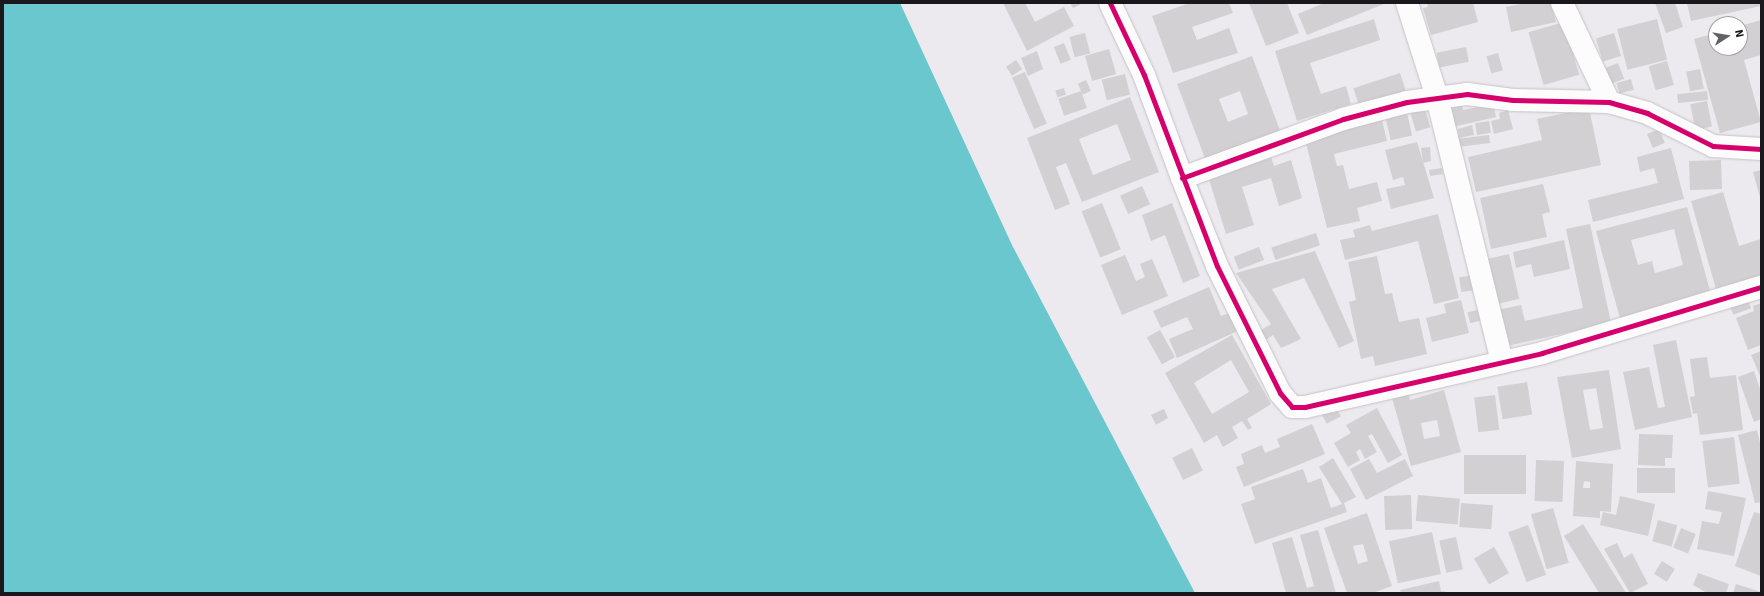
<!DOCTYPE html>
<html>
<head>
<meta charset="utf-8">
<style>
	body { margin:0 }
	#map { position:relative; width:1764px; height:596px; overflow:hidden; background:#ece9ef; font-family:Signika,sans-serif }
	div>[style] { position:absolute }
	.water>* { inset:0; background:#6ac7ce }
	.building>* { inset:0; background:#d3d0d4; transform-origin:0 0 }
	.roads { filter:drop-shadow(0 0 1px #c5c3c7) drop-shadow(0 0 1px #c5c3c7) }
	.street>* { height:22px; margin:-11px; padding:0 11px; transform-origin:11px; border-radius:11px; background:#fcfcfd }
	.secondary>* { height:22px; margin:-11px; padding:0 11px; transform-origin:11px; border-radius:11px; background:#fcfcfd }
	.cycleway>* { height:5px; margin:-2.5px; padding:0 2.5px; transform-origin:2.5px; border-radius:2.5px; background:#d6006c }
	span { translate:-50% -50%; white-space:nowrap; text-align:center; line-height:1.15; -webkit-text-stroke:3px #fff; paint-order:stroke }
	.frame { position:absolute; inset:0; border:4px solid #1a181c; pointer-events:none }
	.north { position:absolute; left:1708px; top:16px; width:40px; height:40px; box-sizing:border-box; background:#fff; border:1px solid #a3a3a4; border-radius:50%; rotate:78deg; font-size:11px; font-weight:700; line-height:16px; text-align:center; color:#1a181c }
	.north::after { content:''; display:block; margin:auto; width:14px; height:18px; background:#646166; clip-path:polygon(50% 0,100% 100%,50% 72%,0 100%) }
</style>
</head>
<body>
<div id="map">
	<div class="water">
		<i style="clip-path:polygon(3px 3px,900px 3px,1012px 245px,1195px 593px,3px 593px)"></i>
	</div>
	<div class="building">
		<i style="clip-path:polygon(1003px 3px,1025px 3px,1035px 22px,1064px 7px,1074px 26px,1027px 51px)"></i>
		<i style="clip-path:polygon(1070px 3px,1083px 3px,1073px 8px)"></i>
		<i style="clip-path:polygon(1190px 3px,1229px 3px,1233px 13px,1192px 27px,1197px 40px,1229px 28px,1238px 53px,1173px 73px,1152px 16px)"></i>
		<i style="clip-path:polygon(1249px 3px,1287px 3px,1299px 33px,1266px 46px)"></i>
		<i style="clip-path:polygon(1324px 3px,1383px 3px,1384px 4px,1307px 35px,1298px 14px)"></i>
		<i style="clip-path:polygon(1427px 3px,1473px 3px,1478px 22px,1431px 35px,1423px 8px,1428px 7px)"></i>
		<i style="clip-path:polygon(1525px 3px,1551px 3px,1556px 22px,1511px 32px,1506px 7px)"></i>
		<i style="clip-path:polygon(1655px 3px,1675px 3px,1683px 27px,1666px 33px)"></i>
		<i style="clip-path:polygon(1687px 3px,1761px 3px,1761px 6px,1691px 21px)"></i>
		<i style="clip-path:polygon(1374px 19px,1380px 40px,1310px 63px,1321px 94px,1346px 86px,1351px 104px,1297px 121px,1275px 51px)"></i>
		<i style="left:1657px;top:19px;width:42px;height:41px;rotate:76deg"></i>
		<i style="clip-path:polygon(1761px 20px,1761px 55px,1744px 60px,1761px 122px,1720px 133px,1694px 39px,1716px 33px,1716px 48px,1740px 48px,1740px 26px)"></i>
		<i style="left:1564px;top:22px;width:55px;height:37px;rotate:74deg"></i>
		<i style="left:1085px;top:33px;width:21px;height:16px;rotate:76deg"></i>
		<i style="left:1614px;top:33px;width:24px;height:19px;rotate:73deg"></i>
		<i style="left:1064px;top:43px;width:18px;height:11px;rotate:68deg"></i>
		<i style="left:1466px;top:47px;width:15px;height:30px;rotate:79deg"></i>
		<i style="left:1109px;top:49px;width:26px;height:25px;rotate:74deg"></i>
		<i style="clip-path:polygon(1037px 51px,1043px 69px,1028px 76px,1021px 58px)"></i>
		<i style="left:1498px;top:53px;width:18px;height:12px;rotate:74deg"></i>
		<i style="clip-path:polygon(evenodd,1252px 56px,1281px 133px,1206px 161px,1177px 84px,1252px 56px,1240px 91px,1248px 114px,1228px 122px,1219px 99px,1240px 91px)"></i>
		<i style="left:1016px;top:60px;width:11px;height:12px;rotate:56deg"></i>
		<i style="left:1667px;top:61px;width:25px;height:19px;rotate:74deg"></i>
		<i style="left:1618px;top:63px;width:17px;height:15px;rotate:69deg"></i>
		<i style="left:1700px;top:69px;width:20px;height:14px;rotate:79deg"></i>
		<i style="left:1025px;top:72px;width:56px;height:14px;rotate:67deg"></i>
		<i style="left:1400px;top:73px;width:20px;height:49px;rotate:72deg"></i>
		<i style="left:1125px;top:74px;width:21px;height:24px;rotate:76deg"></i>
		<i style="left:1631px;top:79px;width:11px;height:15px;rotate:75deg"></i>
		<i style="left:1086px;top:80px;width:12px;height:9px;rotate:66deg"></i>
		<i style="left:1064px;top:88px;width:7px;height:9px;rotate:74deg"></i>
		<i style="left:1081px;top:91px;width:18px;height:24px;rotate:71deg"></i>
		<i style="left:1707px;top:91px;width:9px;height:30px;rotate:84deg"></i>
		<i style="clip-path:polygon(evenodd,1130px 97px,1159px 172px,1082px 202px,1066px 163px,1056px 167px,1070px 204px,1055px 210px,1027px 138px,1130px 97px,1117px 124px,1131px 160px,1093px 175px,1079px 139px,1117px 124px)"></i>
		<i style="left:1707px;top:101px;width:26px;height:17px;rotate:79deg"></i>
		<i style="clip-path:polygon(1493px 104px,1496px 117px,1448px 128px,1444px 109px,1462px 105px,1463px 110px)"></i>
		<i style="clip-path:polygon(1589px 108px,1601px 165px,1476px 192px,1468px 157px,1542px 140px,1537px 119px)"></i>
		<i style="left:1425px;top:109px;width:19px;height:15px;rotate:74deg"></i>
		<i style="clip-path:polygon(1508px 110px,1513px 129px,1494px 134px,1491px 121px,1500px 119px,1499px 113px)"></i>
		<i style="left:1407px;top:113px;width:23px;height:22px;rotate:77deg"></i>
		<i style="clip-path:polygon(1382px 120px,1387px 141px,1334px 154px,1337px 166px,1343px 165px,1349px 189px,1377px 182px,1382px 201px,1357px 208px,1360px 221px,1327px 228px,1305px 139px)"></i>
		<i style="left:1489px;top:121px;width:12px;height:14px;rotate:81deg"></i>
		<i style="clip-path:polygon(1472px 125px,1474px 135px,1459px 138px,1458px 129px)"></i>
		<i style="left:1659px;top:129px;width:15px;height:13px;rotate:67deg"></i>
		<i style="left:1489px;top:135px;width:8px;height:31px;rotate:83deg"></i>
		<i style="clip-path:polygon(1417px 142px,1434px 198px,1391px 209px,1386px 189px,1405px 185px,1403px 177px,1393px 180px,1385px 150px)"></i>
		<i style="clip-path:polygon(1430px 147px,1431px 161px,1423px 163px,1421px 148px)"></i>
		<i style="clip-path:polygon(1671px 148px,1684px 199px,1593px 222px,1588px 200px,1658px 183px,1654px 168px,1640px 172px,1637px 157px)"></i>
		<i style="clip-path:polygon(1270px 154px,1274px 166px,1291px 160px,1302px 198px,1279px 206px,1271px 178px,1242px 187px,1254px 225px,1226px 234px,1207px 173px)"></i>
		<i style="left:1721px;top:160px;width:29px;height:32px;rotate:88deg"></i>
		<i style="left:1442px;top:168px;width:6px;height:13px;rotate:81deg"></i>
		<i style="clip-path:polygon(1761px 170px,1761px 201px,1753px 172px)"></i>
		<i style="clip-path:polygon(1543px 184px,1550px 212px,1542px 214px,1547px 237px,1491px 249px,1480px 198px)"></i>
		<i style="left:1142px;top:186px;width:20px;height:24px;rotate:66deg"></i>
		<i style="clip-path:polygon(1723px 192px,1739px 246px,1761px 239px,1761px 276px,1716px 289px,1691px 201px)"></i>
		<i style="left:1102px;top:203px;width:50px;height:22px;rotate:68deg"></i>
		<i style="clip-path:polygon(1172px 203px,1200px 276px,1183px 283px,1165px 235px,1151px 241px,1142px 215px)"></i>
		<i style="clip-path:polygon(evenodd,1687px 207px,1712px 298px,1621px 322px,1596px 231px,1687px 207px,1674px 229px,1683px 265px,1655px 273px,1652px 261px,1638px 265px,1631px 240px,1674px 229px)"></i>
		<i style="clip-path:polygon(1438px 214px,1459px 298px,1434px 304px,1418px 241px,1345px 260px,1340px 240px,1355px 237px,1353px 230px,1370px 225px,1372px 231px)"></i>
		<i style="clip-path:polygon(1590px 224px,1611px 323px,1507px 346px,1498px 310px,1521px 305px,1525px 321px,1583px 308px,1566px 229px)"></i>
		<i style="left:1316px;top:233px;width:13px;height:47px;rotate:72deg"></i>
		<i style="clip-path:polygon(1564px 240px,1570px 269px,1534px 277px,1531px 264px,1516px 268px,1513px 252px)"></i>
		<i style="left:1259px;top:247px;width:14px;height:27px;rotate:69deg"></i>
		<i style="clip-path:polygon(1315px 251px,1354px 341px,1339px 348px,1304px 278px,1272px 289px,1301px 339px,1281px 348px,1273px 335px,1264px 341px,1258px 332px,1271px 324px,1236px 273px)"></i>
		<i style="left:1509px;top:254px;width:46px;height:23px;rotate:77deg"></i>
		<i style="clip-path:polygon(1125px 255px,1136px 281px,1145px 277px,1140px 264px,1152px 259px,1168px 296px,1122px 315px,1101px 265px)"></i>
		<i style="clip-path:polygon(1377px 256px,1385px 294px,1392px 293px,1399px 322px,1419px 318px,1427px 354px,1375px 366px,1373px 356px,1361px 359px,1349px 302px,1356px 300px,1348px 262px)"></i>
		<i style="left:1475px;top:275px;width:15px;height:16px;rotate:82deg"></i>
		<i style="clip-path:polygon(1209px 287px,1221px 316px,1229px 313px,1238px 331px,1177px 358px,1169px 339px,1193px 329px,1187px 317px,1161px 328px,1153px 311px)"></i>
		<i style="left:1747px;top:297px;width:12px;height:19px;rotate:70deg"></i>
		<i style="clip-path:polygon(1461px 300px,1469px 333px,1432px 342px,1426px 318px,1446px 313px,1444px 304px)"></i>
		<i style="clip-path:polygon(1761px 303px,1761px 345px,1748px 350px,1736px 318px,1754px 311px,1753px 306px)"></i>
		<i style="left:1481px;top:309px;width:11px;height:14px;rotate:75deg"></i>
		<i style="left:1160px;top:330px;width:31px;height:15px;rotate:61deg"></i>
		<i style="clip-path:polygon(evenodd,1232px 335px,1271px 404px,1247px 419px,1252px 428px,1248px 430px,1242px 421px,1232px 427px,1238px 438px,1223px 447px,1217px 435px,1204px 443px,1165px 373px,1232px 335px,1231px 360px,1249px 392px,1212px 414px,1194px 383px,1231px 360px)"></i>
		<i style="clip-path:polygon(1676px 340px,1692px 417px,1635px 430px,1623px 372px,1649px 367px,1658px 408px,1665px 407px,1653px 345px)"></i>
		<i style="clip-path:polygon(1761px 351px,1761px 378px,1751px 355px)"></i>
		<i style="clip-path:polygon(1707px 357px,1710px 378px,1736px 375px,1743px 430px,1700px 435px,1697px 413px,1693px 414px,1690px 397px,1695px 396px,1690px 359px)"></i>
		<i style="clip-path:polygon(evenodd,1609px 370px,1621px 449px,1572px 458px,1557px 377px,1609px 370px,1596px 388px,1603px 428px,1590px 430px,1583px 390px,1596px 388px)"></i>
		<i style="clip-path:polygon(1754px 371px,1761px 392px,1761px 419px,1754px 422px,1738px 377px)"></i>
		<i style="left:1527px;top:382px;width:33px;height:30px;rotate:81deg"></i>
		<i style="clip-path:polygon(evenodd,1407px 389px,1410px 400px,1444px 390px,1461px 452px,1411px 466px,1391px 394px,1407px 389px,1437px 420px,1440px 436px,1424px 439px,1421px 423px,1437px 420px)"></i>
		<i style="left:1495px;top:395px;width:35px;height:21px;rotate:83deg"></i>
		<i style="left:1335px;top:405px;width:13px;height:16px;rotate:63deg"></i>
		<i style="clip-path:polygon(1377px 408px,1402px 455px,1388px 463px,1372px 434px,1368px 436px,1377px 452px,1365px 459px,1360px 449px,1356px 452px,1360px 460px,1348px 467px,1334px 443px,1351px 433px,1346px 425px)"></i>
		<i style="clip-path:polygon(1164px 409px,1168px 418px,1156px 425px,1151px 415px)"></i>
		<i style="clip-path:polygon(1312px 424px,1325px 454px,1244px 487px,1236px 467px,1244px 464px,1241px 454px,1262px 445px,1265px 453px,1280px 447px,1277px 439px)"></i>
		<i style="clip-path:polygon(1757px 430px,1761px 447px,1761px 502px,1755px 503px,1738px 435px)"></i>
		<i style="clip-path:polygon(1639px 434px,1673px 435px,1672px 458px,1665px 458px,1665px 466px,1638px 465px)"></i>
		<i style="left:1734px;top:437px;width:47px;height:32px;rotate:83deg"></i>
		<i style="left:1192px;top:448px;width:25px;height:22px;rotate:64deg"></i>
		<i style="left:1464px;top:455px;width:62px;height:39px"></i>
		<i style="clip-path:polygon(1333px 458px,1356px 497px,1344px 503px,1347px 512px,1255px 544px,1241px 504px,1255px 499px,1251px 487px,1303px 469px,1308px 483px,1321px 478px,1331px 508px,1342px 504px,1319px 467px)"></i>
		<i style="clip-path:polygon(1369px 459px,1377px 473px,1405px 459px,1413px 476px,1366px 500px,1350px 469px)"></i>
		<i style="left:1536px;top:460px;width:28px;height:41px;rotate:2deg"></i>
		<i style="clip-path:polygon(evenodd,1576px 461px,1613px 464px,1611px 512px,1600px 511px,1600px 518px,1573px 516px,1576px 461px,1584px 481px,1590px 482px,1590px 488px,1583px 488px,1584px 481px)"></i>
		<i style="left:1675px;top:468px;width:25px;height:38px;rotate:90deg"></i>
		<i style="clip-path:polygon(1708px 491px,1746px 498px,1734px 556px,1697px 549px,1702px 521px,1719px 524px,1722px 512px,1705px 509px)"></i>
		<i style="left:1411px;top:495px;width:34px;height:27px;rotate:88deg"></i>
		<i style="left:1418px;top:495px;width:42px;height:26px;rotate:5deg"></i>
		<i style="clip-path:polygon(1620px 496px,1655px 504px,1648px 536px,1600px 525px,1603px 512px,1616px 515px)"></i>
		<i style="left:1461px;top:503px;width:32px;height:24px;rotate:4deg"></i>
		<i style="left:1553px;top:508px;width:57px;height:23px;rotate:74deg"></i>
		<i style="clip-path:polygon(1754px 512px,1761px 514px,1761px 576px,1735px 566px)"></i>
		<i style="clip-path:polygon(evenodd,1367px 513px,1392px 586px,1373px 593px,1347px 593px,1324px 528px,1367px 513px,1363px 544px,1368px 561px,1358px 564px,1353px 546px,1363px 544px)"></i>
		<i style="left:1658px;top:520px;width:20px;height:22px;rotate:15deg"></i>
		<i style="clip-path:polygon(1583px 524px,1626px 593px,1599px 593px,1564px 536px)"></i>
		<i style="left:1528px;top:525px;width:53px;height:21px;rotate:70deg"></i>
		<i style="left:1681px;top:528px;width:16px;height:21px;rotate:22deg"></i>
		<i style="clip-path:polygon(1318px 530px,1336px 593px,1286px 593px,1272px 543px,1292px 537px,1307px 588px,1314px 586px,1300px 535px)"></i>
		<i style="left:1432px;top:532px;width:43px;height:44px;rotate:78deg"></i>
		<i style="left:1456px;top:537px;width:33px;height:17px;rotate:78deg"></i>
		<i style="clip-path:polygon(1617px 543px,1624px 558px,1632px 553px,1648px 584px,1630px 593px,1604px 549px)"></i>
		<i style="left:1494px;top:547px;width:30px;height:23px;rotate:60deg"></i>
		<i style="left:1662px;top:561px;width:15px;height:15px;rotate:32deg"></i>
		<i style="clip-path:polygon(1698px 573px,1729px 584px,1726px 593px,1707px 593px,1693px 585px)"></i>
		<i style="clip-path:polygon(1439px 581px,1441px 591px,1453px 593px,1401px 593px,1400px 590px)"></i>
		<i style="clip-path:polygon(1736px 584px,1761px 592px,1761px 593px,1733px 593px)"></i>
	</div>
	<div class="roads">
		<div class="street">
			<i style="left:1407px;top:3px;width:99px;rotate:72.3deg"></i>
			<i style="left:1437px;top:97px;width:273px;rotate:76.2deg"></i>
			<i style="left:1562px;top:3px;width:110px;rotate:64.6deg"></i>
			<i style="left:1182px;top:178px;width:95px;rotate:68.3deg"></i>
			<i style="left:1217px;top:266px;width:142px;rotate:63.6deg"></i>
			<i style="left:1280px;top:393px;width:18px;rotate:49deg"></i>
			<i style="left:1292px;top:407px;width:13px"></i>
			<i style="left:1305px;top:407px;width:243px;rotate:-12.8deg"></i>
			<i style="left:1542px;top:353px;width:229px;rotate:-16.8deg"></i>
		</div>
		<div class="secondary">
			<i style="left:1110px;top:3px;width:80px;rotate:64.7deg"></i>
			<i style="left:1144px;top:75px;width:110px;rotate:69.7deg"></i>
			<i style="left:1182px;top:178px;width:171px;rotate:-20.1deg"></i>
			<i style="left:1343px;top:119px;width:66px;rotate:-14.9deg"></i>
			<i style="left:1407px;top:102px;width:61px;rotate:-7.6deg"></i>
			<i style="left:1467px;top:94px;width:46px;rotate:7.4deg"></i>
			<i style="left:1513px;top:100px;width:96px;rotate:1.2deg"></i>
			<i style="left:1609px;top:102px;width:40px;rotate:16deg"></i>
			<i style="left:1647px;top:113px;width:74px;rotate:26.6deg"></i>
			<i style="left:1713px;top:146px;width:48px;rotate:3.6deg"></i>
		</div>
	</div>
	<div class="cycleway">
		<i style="left:1110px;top:3px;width:80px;rotate:64.7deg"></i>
		<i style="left:1144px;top:75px;width:204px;rotate:69.1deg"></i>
		<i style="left:1217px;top:266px;width:142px;rotate:63.6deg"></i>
		<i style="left:1280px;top:393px;width:18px;rotate:49deg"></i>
		<i style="left:1292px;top:407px;width:13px"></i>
		<i style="left:1305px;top:407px;width:243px;rotate:-12.8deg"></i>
		<i style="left:1542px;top:353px;width:229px;rotate:-16.8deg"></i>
		<i style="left:1182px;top:178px;width:171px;rotate:-20.1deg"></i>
		<i style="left:1343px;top:119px;width:66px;rotate:-14.9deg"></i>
		<i style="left:1407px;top:102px;width:61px;rotate:-7.6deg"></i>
		<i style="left:1467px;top:94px;width:46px;rotate:7.4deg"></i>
		<i style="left:1513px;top:100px;width:96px;rotate:1.2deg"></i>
		<i style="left:1609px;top:102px;width:40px;rotate:16deg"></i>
		<i style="left:1647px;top:113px;width:74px;rotate:26.6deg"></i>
		<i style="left:1713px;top:146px;width:48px;rotate:3.6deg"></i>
	</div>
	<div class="frame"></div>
	<div class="north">N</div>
</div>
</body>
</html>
